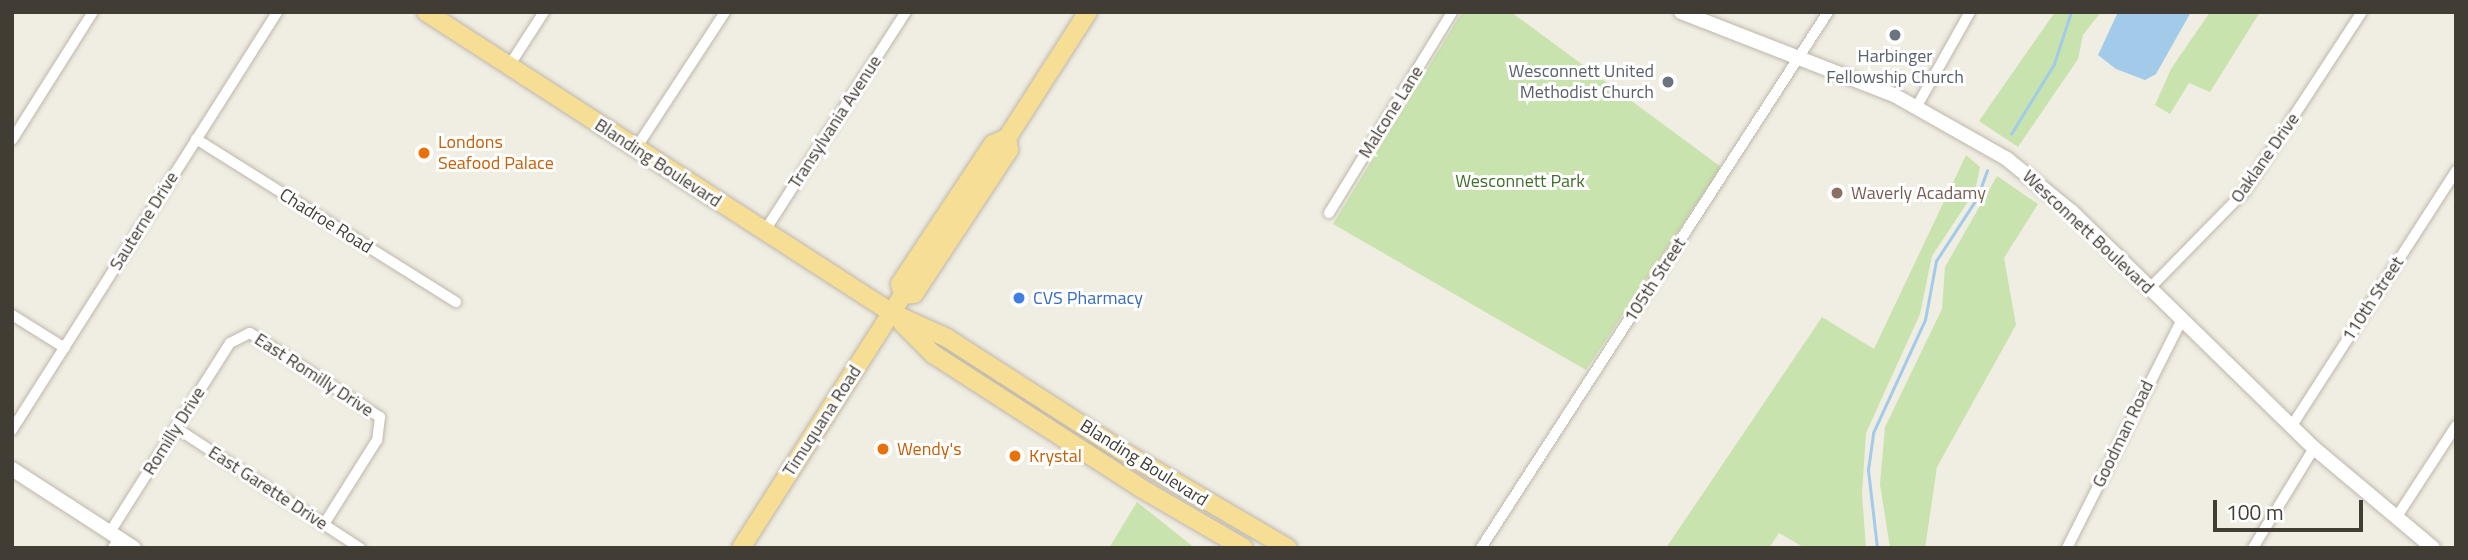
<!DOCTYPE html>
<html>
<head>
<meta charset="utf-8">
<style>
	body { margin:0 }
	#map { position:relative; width:2468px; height:560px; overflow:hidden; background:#f0ede3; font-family:"Titillium Web",sans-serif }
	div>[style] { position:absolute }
	.green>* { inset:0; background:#c9e3ae }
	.water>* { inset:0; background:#a2cbea }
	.stream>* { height:2.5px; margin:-1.25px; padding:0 1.25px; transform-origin:1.25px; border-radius:1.25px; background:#a2cbea }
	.roads { filter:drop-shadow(0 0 2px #beb7aa) drop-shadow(0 0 2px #beb7aa) }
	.minor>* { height:10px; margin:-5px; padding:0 5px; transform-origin:5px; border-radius:5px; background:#fff }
	.tertiary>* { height:14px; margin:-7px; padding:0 7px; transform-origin:7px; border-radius:7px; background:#fff }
	.primary>* { height:18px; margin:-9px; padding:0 9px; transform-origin:9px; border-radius:9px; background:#f7de95 }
	.dots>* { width:19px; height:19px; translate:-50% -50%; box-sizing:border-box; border:4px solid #fff; border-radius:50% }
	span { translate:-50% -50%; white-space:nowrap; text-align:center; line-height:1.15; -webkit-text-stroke:6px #fff; paint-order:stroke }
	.worship-label { font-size:18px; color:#5b616d }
	.right { translate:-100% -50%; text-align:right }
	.street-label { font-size:18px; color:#423d34 }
	.food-label { font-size:18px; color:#c56008 }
	.left { translate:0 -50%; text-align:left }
	.park-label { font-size:18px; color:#436f2c }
	.education-label { font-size:18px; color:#785e54 }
	.shop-label { font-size:18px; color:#366cbe }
	.frame { position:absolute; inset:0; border:14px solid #423d34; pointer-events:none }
	.scale { position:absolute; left:2213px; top:500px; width:150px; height:32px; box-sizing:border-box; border:4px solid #423d34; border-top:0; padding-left:9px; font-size:21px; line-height:24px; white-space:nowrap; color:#423d34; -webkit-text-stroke:5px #fff; paint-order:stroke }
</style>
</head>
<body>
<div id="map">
	<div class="green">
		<i style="clip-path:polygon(1462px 12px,1511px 12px,1721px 167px,1586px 370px,1333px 224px)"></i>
		<i style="clip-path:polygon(2055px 12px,2101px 12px,2083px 35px,2078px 59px,2018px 147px,1979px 121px)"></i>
		<i style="clip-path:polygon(2210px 12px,2260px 12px,2210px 92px,2189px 83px,2170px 114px,2155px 105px,2171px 69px)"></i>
		<i style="clip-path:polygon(1966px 155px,1980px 167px,1975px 191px,1932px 256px,1920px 314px,1866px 433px,1862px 494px,1866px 548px,1805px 548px,1779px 533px,1769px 548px,1666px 548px,1822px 317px,1874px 349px)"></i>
		<i style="clip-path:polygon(1997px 176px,2038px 204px,2004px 258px,2016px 325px,1937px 467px,1925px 548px,1890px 548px,1880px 484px,1885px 427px,1942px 309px,1945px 267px)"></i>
		<i style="clip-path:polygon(1137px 502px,1195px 548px,1109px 548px)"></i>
	</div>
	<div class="water">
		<i style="clip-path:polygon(2118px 12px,2191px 12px,2156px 74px,2145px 80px,2116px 69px,2098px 55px)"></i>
	</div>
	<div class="stream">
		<i style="left:2011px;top:134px;width:82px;rotate:-58.4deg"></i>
		<i style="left:2054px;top:64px;width:55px;rotate:-71.9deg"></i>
		<i style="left:1877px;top:548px;width:79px;rotate:-96.6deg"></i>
		<i style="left:1868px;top:470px;width:37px;rotate:-82deg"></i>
		<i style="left:1873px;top:433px;width:124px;rotate:-65.3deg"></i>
		<i style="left:1925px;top:320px;width:60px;rotate:-79.4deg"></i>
		<i style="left:1936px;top:261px;width:75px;rotate:-56.9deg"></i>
		<i style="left:1977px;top:198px;width:29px;rotate:-70deg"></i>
	</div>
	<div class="roads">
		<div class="minor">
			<i style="left:509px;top:66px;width:64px;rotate:-57.1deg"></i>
			<i style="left:1917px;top:106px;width:108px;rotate:-60.6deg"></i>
			<i style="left:196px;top:139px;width:307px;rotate:32.1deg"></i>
			<i style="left:12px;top:140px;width:151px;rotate:-57.7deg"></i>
			<i style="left:636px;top:148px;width:163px;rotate:-56.8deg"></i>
			<i style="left:1329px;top:213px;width:236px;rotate:-58.5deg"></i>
			<i style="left:764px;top:232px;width:262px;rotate:-57.2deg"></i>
			<i style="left:2149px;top:289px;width:136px;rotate:-45.6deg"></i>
			<i style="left:2244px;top:192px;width:215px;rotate:-56.8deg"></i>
			<i style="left:12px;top:315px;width:62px;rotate:31.9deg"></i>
			<i style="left:2291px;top:427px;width:305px;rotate:-57.2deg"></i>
			<i style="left:176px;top:428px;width:220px;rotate:33.1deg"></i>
			<i style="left:12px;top:430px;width:495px;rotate:-57.6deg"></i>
			<i style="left:2396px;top:518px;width:110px;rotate:-56.9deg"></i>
			<i style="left:110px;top:532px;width:224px;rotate:-57.6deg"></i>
			<i style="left:230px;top:343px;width:22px;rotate:-27deg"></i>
			<i style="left:250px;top:333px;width:155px;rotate:32.9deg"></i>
			<i style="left:380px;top:417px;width:23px;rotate:97deg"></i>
			<i style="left:377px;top:440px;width:99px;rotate:122.2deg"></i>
			<i style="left:113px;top:548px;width:12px;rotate:-59deg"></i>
			<i style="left:1481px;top:548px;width:639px;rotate:-57.08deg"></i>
			<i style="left:2067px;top:548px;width:254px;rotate:-63.3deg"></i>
			<i style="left:2253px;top:548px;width:117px;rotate:-58.6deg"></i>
		</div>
		<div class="tertiary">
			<i style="left:1681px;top:12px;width:229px;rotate:21.3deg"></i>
			<i style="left:1894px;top:95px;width:130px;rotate:29.5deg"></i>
			<i style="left:2007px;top:159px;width:84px;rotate:39.2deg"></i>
			<i style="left:2072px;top:212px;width:338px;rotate:44.3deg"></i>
			<i style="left:2314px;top:448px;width:155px;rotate:40deg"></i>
			<i style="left:12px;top:469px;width:145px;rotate:32.9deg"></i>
		</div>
		<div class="primary">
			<i style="left:426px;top:12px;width:555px;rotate:32.86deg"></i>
			<i style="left:892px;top:313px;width:60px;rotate:24.4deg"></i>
			<i style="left:947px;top:338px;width:205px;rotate:32.8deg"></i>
			<i style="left:1119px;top:449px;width:196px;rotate:30.4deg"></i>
			<i style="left:903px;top:295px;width:11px;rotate:-5deg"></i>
			<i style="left:914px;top:294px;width:173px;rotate:-56.6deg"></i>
			<i style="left:1009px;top:150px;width:12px;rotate:-99deg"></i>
			<i style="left:902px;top:323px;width:44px;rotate:45deg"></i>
			<i style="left:933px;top:354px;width:245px;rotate:32.8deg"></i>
			<i style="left:1139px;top:487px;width:121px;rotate:30.2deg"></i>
			<i style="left:741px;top:548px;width:300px;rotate:-57.4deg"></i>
			<i style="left:903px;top:295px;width:11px;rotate:-105deg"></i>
			<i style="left:900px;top:284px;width:168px;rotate:-56.4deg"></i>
			<i style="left:993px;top:144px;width:15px;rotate:-23deg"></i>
			<i style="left:1007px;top:138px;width:150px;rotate:-57.3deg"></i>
		</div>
	</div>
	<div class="dots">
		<i style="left:1895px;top:35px;background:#6b7280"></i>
		<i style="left:1668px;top:82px;background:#6b7280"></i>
		<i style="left:424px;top:153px;background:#e8710a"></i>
		<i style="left:1837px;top:193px;background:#8d6e63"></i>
		<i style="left:1019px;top:298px;background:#3f7fe0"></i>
		<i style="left:883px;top:449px;background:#e8710a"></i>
		<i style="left:1015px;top:456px;background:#e8710a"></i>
	</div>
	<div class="worship-label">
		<span style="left:1895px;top:67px">Harbinger<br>Fellowship Church</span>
		<span class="right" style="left:1654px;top:82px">Wesconnett United<br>Methodist Church</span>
	</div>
	<div class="street-label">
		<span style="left:1391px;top:112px;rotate:-58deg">Malcone Lane</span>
		<span style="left:835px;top:122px;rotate:-57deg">Transylvania Avenue</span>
		<span style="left:2265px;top:158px;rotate:-55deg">Oaklane Drive</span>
		<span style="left:658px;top:163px;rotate:33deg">Blanding Boulevard</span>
		<span style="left:144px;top:221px;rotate:-58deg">Sauterne Drive</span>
		<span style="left:326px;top:221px;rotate:32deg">Chadroe Road</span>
		<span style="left:2088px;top:232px;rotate:43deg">Wesconnett Boulevard</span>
		<span style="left:1655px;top:280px;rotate:-57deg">105th Street</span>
		<span style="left:2373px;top:299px;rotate:-57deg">110th Street</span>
		<span style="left:314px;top:375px;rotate:33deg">East Romilly Drive</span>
		<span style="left:822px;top:421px;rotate:-57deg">Timuquana Road</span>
		<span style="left:174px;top:431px;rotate:-58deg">Romilly Drive</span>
		<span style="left:2123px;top:434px;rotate:-64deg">Goodman Road</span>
		<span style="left:1144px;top:463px;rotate:32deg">Blanding Boulevard</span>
		<span style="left:268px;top:488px;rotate:33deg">East Garette Drive</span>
	</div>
	<div class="food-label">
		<span class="left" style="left:438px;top:153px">Londons<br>Seafood Palace</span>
		<span class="left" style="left:897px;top:449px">Wendy's</span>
		<span class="left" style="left:1029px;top:456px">Krystal</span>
	</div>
	<div class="park-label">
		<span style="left:1520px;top:181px">Wesconnett Park</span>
	</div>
	<div class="education-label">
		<span class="left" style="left:1851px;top:193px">Waverly Acadamy</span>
	</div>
	<div class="shop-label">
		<span class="left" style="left:1033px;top:298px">CVS Pharmacy</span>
	</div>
	<div class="frame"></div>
	<div class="scale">100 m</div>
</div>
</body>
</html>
